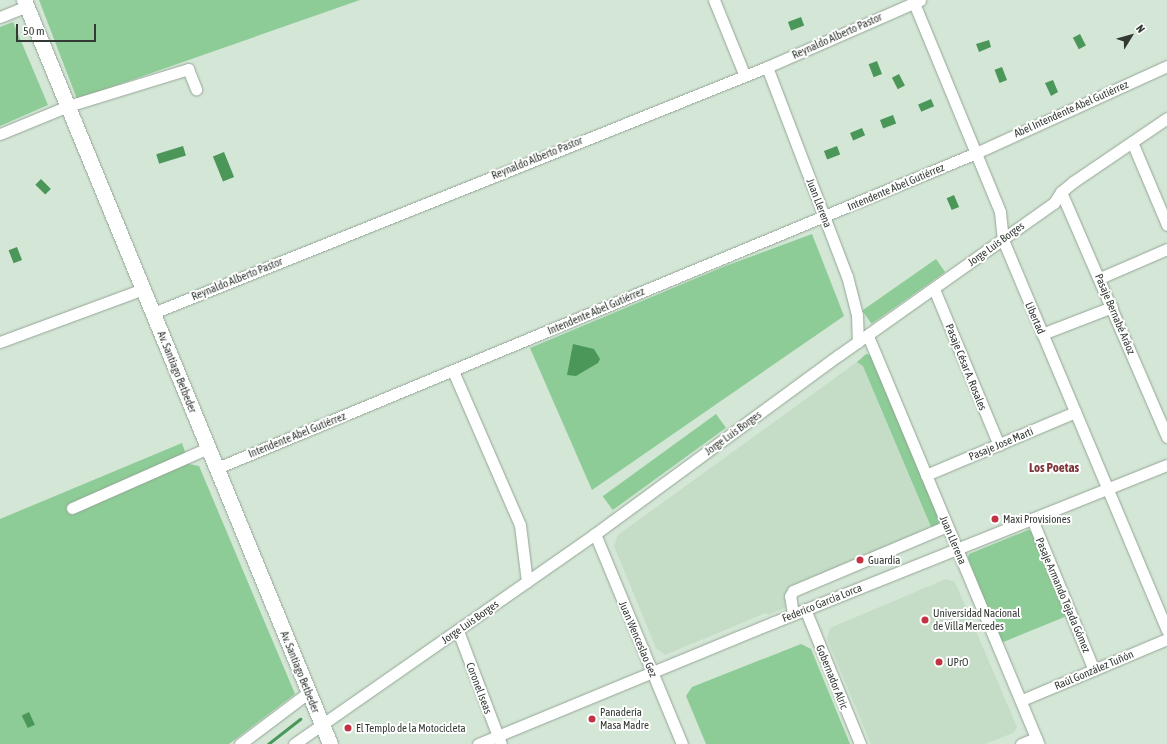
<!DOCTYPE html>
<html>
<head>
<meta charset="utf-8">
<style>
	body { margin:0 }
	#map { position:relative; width:1167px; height:744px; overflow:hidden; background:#d4e6d6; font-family:"Asap Condensed",sans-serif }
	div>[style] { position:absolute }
	.built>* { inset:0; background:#c5ddc7 }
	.green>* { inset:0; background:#8dcc96; transform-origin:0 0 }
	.water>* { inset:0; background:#4b975a; transform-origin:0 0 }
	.stream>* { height:3px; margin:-1.5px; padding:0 1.5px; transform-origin:1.5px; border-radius:1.5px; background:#4b975a }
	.roads { filter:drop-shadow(0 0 1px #93a595) drop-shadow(0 0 1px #93a595) }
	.minor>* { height:11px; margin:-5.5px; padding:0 5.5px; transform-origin:5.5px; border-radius:5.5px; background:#fff }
	.major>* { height:15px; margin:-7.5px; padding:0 7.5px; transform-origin:7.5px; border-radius:7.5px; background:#fff }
	.dots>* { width:11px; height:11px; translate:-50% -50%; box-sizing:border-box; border:2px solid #fff; border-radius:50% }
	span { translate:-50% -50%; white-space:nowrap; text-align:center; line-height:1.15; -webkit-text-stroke:4px #fff; paint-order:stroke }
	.street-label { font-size:11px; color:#333a34 }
	.poi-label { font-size:11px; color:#333a34 }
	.left { translate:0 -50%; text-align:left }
	.quarter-label { font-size:13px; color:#7e3639; font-weight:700 }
	.north { position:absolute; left:1111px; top:16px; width:40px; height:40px; -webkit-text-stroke:3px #fff; paint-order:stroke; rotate:53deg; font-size:11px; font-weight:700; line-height:16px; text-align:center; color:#333a34 }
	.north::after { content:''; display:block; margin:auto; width:14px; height:18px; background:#333a34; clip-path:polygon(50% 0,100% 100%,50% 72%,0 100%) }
	.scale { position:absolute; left:16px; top:24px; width:80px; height:18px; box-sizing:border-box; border:2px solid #333a34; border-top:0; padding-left:5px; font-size:12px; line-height:14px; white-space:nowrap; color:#333a34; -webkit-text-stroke:3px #fff; paint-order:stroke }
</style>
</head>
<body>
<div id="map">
	<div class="built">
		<i style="clip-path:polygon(857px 362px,863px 365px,931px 529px,789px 588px,785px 595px,785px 608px,768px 615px,766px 613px,665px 655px,656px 648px,614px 546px,618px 535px)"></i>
		<i style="clip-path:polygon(946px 579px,955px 582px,1017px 727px,1013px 733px,985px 744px,871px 744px,827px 639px,830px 628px)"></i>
	</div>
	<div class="green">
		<i style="clip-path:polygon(39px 0,360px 0,77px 99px)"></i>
		<i style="clip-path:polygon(13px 22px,48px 105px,0 126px,0 27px)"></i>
		<i style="clip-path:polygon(812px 234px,844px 316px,592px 490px,530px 348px,723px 267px)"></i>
		<i style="left:936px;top:259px;width:16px;height:90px;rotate:55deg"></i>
		<i style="clip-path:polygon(866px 354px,870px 355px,944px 527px,933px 532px,863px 366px,857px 362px)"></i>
		<i style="left:716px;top:414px;width:17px;height:140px;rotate:54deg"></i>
		<i style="clip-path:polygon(182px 443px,189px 464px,199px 466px,295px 694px,229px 744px,0 744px,0 519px)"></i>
		<i style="clip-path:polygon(1028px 530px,1031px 531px,1067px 616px,1001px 643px,968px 558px,969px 554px)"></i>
		<i style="clip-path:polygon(801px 644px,811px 649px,850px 744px,706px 744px,686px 696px,692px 687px)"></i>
	</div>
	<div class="water">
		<i style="left:801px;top:17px;width:9px;height:14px;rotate:69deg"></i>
		<i style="left:1080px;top:34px;width:13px;height:8px;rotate:63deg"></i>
		<i style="clip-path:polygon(989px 40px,991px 47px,979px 52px,976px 44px)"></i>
		<i style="left:877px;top:61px;width:14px;height:9px;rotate:69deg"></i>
		<i style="left:1002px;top:67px;width:14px;height:8px;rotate:69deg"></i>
		<i style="left:899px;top:74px;width:13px;height:8px;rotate:63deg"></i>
		<i style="clip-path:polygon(1053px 80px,1058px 92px,1051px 96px,1045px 83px)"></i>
		<i style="left:931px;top:99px;width:8px;height:14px;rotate:67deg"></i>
		<i style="left:893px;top:115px;width:9px;height:14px;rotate:69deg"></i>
		<i style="left:862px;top:128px;width:8px;height:13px;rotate:67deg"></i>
		<i style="left:183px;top:146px;width:10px;height:28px;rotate:73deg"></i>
		<i style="left:837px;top:146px;width:9px;height:14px;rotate:69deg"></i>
		<i style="left:224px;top:152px;width:27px;height:12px;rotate:68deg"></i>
		<i style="left:41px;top:179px;width:14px;height:8px;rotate:45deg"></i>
		<i style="left:954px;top:195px;width:13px;height:8px;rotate:67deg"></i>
		<i style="left:17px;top:247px;width:14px;height:9px;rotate:69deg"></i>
		<i style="clip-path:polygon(573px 344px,594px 349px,600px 359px,598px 363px,576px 376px,567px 375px)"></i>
		<i style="left:29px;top:712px;width:14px;height:8px;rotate:65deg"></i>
	</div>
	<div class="stream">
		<i style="left:268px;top:744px;width:41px;rotate:-38deg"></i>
	</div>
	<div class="roads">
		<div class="minor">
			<i style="left:714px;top:0;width:80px;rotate:67.9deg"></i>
			<i style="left:914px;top:3px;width:226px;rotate:67.6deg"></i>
			<i style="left:1000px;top:212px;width:28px;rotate:84deg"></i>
			<i style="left:1003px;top:240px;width:423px;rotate:67.2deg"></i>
			<i style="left:0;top:17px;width:29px;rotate:-22deg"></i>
			<i style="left:767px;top:67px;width:224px;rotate:69.1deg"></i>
			<i style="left:847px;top:276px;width:40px;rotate:75.6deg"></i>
			<i style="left:857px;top:315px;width:27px;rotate:88deg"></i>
			<i style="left:0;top:134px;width:74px;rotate:-22.4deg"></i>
			<i style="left:68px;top:106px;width:126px;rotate:-17.1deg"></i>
			<i style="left:188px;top:69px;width:22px;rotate:68deg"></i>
			<i style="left:1132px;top:142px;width:90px;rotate:67.1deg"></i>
			<i style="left:1061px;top:192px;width:267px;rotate:66.6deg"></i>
			<i style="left:1100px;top:278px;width:73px;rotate:-23.4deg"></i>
			<i style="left:934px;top:289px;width:169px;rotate:67.4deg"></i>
			<i style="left:153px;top:313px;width:661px;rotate:-21.83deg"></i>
			<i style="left:767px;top:67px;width:167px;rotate:-23.6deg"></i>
			<i style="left:1042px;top:334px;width:75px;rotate:-21.1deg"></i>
			<i style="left:868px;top:336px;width:442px;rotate:67.3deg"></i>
			<i style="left:0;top:342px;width:153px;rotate:-20.3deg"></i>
			<i style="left:453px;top:371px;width:168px;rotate:66.5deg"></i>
			<i style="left:520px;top:525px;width:57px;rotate:83deg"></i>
			<i style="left:217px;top:468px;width:822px;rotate:-22.54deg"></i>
			<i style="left:976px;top:153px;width:210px;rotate:-24.5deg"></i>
			<i style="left:926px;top:475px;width:162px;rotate:-22.9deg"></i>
			<i style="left:72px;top:508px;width:149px;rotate:-23.8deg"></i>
			<i style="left:1032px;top:519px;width:163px;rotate:67.7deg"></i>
			<i style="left:595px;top:534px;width:227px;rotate:67.5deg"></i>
			<i style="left:805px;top:609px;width:146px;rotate:67.8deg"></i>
			<i style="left:793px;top:614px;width:18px;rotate:-99deg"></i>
			<i style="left:790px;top:596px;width:6px;rotate:-59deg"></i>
			<i style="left:793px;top:591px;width:167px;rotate:-22.9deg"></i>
			<i style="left:458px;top:631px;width:121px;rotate:69.2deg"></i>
			<i style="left:1022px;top:700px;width:157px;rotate:-22.8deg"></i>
			<i style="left:240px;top:744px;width:86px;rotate:-37deg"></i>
			<i style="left:294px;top:744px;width:367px;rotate:-34.9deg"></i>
			<i style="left:595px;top:534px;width:303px;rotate:-36.3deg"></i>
			<i style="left:839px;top:355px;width:263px;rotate:-35.3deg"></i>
			<i style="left:1054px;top:203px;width:13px;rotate:-58deg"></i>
			<i style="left:1061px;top:192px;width:16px;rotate:-40deg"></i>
			<i style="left:1073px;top:182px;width:114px;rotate:-34.2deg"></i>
			<i style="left:478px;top:744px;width:320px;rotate:-22.4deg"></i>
			<i style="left:774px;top:622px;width:423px;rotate:-21.8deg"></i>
			<i style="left:1021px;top:744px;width:16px;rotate:-22deg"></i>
		</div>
		<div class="major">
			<i style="left:24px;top:0;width:804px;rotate:67.64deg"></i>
		</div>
	</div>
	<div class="dots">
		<i style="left:995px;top:519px;background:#c23242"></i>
		<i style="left:860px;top:560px;background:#c23242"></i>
		<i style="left:925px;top:620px;background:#c23242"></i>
		<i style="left:939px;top:662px;background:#c23242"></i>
		<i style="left:592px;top:719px;background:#c23242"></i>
		<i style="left:348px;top:728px;background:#c23242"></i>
	</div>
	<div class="street-label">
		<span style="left:837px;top:36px;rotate:-24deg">Reynaldo Alberto Pastor</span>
		<span style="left:1071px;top:109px;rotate:-24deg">Abel Intendente Abel Gutiérrez</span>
		<span style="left:537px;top:158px;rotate:-22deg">Reynaldo Alberto Pastor</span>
		<span style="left:896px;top:187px;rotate:-23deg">Intendente Abel Gutiérrez</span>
		<span style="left:819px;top:203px;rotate:69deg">Juan Llerena</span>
		<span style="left:996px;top:244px;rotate:-36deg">Jorge Luis Borges</span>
		<span style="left:237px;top:279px;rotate:-22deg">Reynaldo Alberto Pastor</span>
		<span style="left:596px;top:311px;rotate:-23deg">Intendente Abel Gutiérrez</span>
		<span style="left:1115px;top:314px;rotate:67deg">Pasaje Bernabé Aráoz</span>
		<span style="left:1035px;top:318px;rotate:67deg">Libertad</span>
		<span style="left:966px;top:367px;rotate:68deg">Pasaje César A. Rosales</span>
		<span style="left:177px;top:372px;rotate:68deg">Av. Santiago Betbeder</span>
		<span style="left:733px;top:433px;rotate:-36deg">Jorge Luis Borges</span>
		<span style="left:297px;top:435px;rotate:-22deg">Intendente Abel Gutiérrez</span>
		<span style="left:1001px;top:444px;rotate:-23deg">Pasaje Jose Marti</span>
		<span style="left:953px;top:540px;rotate:67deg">Juan Llerena</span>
		<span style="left:1063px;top:595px;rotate:67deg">Pasaje Armando Tejada Gómez</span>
		<span style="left:822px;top:603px;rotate:-22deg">Federico García Lorca</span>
		<span style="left:470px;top:622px;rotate:-35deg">Jorge Luis Borges</span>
		<span style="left:638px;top:639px;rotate:67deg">Juan Wenceslao Gez</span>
		<span style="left:1094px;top:670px;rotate:-23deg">Raúl González Tuñón</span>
		<span style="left:300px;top:672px;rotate:68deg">Av. Santiago Betbeder</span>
		<span style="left:832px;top:677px;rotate:68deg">Gobernador Alric</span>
		<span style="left:479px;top:688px;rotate:69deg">Coronel Iseas</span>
	</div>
	<div class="poi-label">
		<span class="left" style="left:1003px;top:519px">Maxi Provisiones</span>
		<span class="left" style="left:868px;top:560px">Guardia</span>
		<span class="left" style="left:933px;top:620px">Universidad Nacional<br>de Villa Mercedes</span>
		<span class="left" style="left:947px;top:662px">UPrO</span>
		<span class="left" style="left:600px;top:719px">Panadería<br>Masa Madre</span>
		<span class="left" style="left:356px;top:728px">El Templo de la Motocicleta</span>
	</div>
	<div class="quarter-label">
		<span style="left:1054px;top:468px">Los Poetas</span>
	</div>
	<div class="north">N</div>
	<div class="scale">50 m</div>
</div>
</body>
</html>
